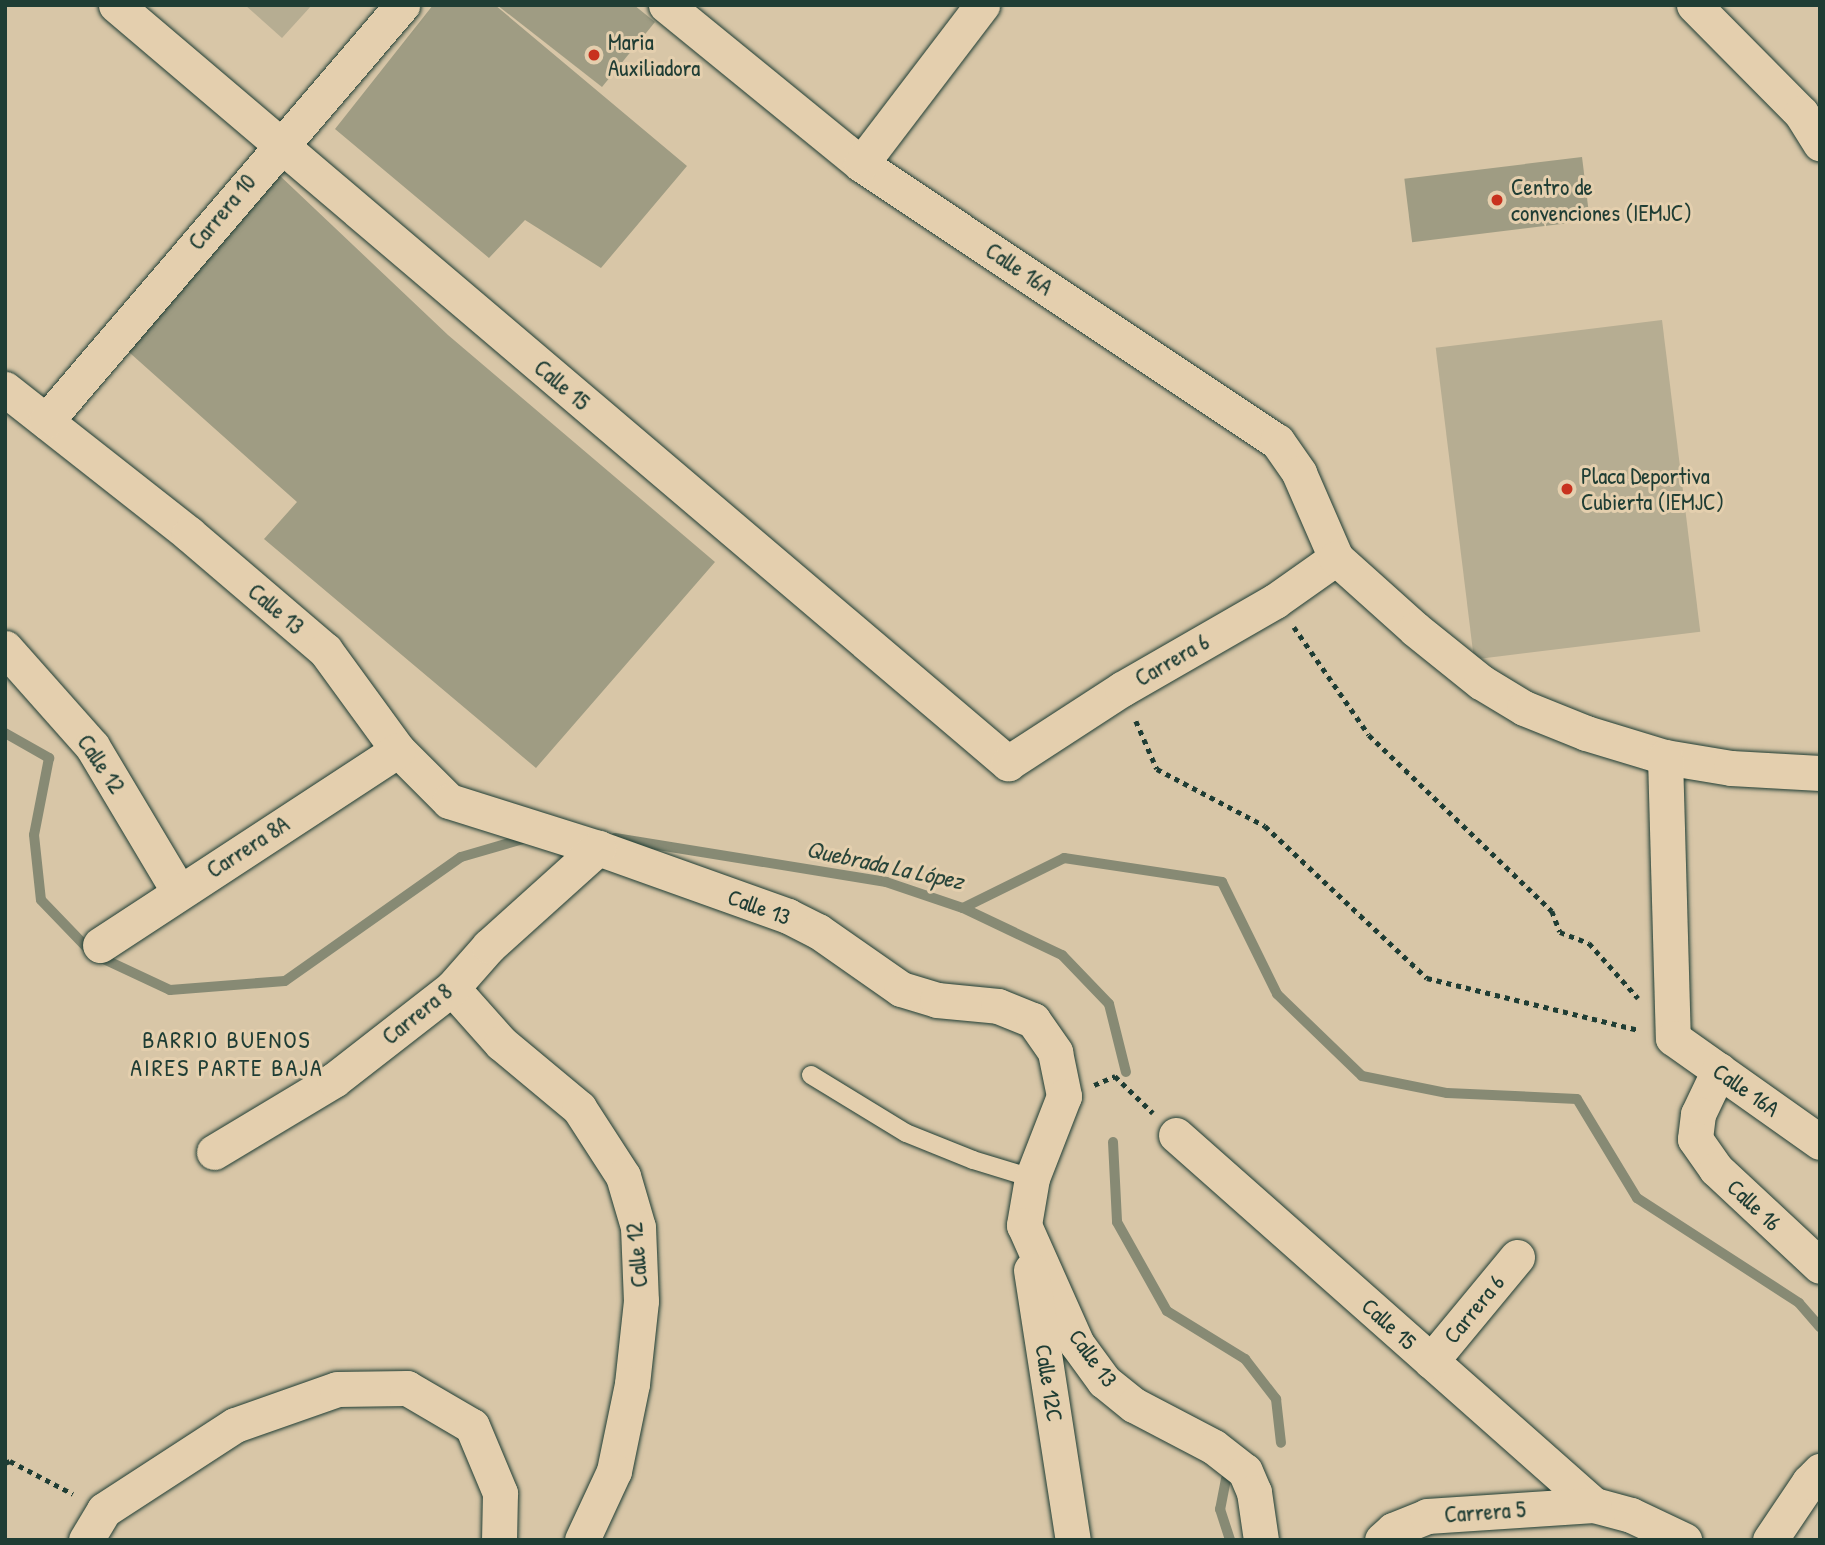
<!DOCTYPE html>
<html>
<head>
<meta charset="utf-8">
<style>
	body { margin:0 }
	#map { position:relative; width:1825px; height:1545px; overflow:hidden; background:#d8c6a7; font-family:"Patrick Hand",sans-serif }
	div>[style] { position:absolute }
	.green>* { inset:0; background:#b6ad92; transform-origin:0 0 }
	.stream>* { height:10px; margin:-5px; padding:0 5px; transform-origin:5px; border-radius:5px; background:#878a74 }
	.building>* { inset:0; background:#9f9c83; transform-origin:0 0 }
	.path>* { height:4.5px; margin-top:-2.25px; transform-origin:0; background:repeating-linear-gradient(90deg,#1f3d34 0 5px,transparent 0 10px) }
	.roads { filter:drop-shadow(0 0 2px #1f3d34) drop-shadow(0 0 2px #1f3d34) }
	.lane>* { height:18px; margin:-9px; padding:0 9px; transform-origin:9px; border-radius:9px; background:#e4cfae }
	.street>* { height:35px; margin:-17.5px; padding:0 17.5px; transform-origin:17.5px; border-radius:17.5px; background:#e4cfae }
	.dots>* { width:19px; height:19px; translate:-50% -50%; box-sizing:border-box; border:4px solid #e4cfae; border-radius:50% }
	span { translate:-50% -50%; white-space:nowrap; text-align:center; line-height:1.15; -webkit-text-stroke:6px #e4cfae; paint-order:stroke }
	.poi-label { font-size:23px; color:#1f3d34 }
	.left { translate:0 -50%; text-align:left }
	.street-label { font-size:23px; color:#1f3d34 }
	.water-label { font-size:24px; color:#29453a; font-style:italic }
	.neighbourhood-label { font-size:24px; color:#1f3d34; letter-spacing:2px }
	.frame { position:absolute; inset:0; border:7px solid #1f3d34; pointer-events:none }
</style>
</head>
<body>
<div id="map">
	<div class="green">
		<i style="clip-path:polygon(245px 5px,312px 5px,282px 38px)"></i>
		<i style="left:1662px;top:320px;width:314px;height:228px;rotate:83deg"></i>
	</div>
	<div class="stream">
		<i style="left:5px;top:733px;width:51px;rotate:29.6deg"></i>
		<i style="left:49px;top:758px;width:78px;rotate:101deg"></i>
		<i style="left:34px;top:835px;width:65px;rotate:83.9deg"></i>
		<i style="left:41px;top:900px;width:75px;rotate:46.1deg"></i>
		<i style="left:93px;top:954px;width:85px;rotate:25.1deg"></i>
		<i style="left:170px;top:990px;width:115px;rotate:-4.5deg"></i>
		<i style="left:285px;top:981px;width:215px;rotate:-35.2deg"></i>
		<i style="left:461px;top:857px;width:72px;rotate:-16.2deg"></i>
		<i style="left:615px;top:838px;width:275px;rotate:9.2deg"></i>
		<i style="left:886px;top:882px;width:81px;rotate:18.7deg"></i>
		<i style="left:963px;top:908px;width:113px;rotate:-26.3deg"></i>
		<i style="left:1064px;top:858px;width:160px;rotate:8.6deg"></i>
		<i style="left:1222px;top:882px;width:125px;rotate:63.8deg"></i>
		<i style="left:1277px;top:994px;width:118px;rotate:44deg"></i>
		<i style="left:1362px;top:1076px;width:87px;rotate:11.3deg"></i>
		<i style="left:1447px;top:1093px;width:130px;rotate:2.6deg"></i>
		<i style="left:1577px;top:1099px;width:116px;rotate:58.8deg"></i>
		<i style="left:1637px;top:1198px;width:193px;rotate:32.9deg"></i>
		<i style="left:1799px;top:1303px;width:32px;rotate:49deg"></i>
		<i style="left:963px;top:908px;width:110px;rotate:25.4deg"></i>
		<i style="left:1062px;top:955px;width:68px;rotate:46.2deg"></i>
		<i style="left:1109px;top:1004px;width:70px;rotate:76deg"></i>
		<i style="left:1113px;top:1142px;width:80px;rotate:87.1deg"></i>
		<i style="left:1117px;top:1222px;width:102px;rotate:60.7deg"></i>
		<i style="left:1167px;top:1311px;width:92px;rotate:31.6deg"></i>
		<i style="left:1245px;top:1359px;width:51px;rotate:52.2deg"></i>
		<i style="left:1276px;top:1399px;width:44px;rotate:83.5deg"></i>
		<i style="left:1226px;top:1479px;width:31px;rotate:101deg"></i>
		<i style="left:1220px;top:1509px;width:33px;rotate:72deg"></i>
	</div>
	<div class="building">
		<i style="clip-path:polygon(433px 5px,495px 5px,687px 166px,601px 268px,525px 220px,489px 258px,335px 129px)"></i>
		<i style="clip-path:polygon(497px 5px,634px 5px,655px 22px,602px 87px)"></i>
		<i style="left:1582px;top:157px;width:64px;height:179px;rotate:83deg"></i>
		<i style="clip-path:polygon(277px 173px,448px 335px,715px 562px,536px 768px,264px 539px,297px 502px,121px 345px)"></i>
	</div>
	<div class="path">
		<i style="left:1294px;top:627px;width:131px;rotate:55.2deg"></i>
		<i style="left:1369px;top:735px;width:254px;rotate:43.9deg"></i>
		<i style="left:1552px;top:911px;width:22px;rotate:69deg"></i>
		<i style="left:1560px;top:932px;width:31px;rotate:21deg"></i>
		<i style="left:1589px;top:943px;width:74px;rotate:48.3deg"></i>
		<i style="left:1136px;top:721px;width:52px;rotate:66.4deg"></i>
		<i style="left:1157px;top:769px;width:122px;rotate:27.8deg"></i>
		<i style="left:1265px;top:826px;width:222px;rotate:43.2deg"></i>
		<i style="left:1427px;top:978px;width:217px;rotate:13.8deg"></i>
		<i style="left:1094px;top:1085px;width:23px;rotate:-23deg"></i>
		<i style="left:1115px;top:1076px;width:53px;rotate:44.2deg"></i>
		<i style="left:5px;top:1463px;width:5px;rotate:-22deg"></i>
		<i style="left:10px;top:1461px;width:71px;rotate:27.6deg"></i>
	</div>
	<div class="roads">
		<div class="lane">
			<i style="left:811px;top:1075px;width:111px;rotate:31.4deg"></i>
			<i style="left:906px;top:1133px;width:72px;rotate:21.9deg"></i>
			<i style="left:973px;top:1160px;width:62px;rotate:17deg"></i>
		</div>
		<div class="street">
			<i style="left:116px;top:5px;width:1171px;rotate:40.36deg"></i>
			<i style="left:1008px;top:763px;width:136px;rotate:-33deg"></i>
			<i style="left:1122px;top:689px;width:177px;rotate:-29.9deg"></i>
			<i style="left:1275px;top:601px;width:75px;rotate:-35.2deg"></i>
			<i style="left:666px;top:5px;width:252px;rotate:39.2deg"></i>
			<i style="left:861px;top:164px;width:500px;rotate:33.7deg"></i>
			<i style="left:1277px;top:441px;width:39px;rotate:55deg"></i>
			<i style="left:1299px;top:473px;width:93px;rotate:66.5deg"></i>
			<i style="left:1336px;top:558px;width:106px;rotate:41.9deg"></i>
			<i style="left:1415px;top:629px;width:85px;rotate:38.8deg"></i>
			<i style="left:1481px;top:682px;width:50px;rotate:31.2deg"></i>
			<i style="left:1524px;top:708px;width:67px;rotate:22deg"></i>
			<i style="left:1586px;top:733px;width:83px;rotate:16.9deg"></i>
			<i style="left:1665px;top:757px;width:67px;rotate:9.5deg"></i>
			<i style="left:1731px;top:768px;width:89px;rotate:3.2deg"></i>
			<i style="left:1694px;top:5px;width:152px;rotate:45.3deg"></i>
			<i style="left:1801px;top:113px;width:36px;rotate:58deg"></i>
			<i style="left:861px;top:164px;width:200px;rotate:-52.7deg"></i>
			<i style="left:5px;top:389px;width:234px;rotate:38.2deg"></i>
			<i style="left:189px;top:534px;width:179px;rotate:40.5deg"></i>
			<i style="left:325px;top:650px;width:124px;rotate:53.9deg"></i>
			<i style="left:398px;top:750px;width:72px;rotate:45deg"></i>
			<i style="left:449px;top:801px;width:156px;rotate:17.5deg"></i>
			<i style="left:598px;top:848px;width:202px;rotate:19.7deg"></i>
			<i style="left:788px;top:916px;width:34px;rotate:27deg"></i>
			<i style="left:818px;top:931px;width:101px;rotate:34.9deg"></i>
			<i style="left:901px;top:989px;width:38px;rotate:17deg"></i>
			<i style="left:937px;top:1000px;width:61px;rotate:5.6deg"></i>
			<i style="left:998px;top:1006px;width:38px;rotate:22deg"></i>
			<i style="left:1033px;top:1020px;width:39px;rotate:55deg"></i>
			<i style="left:1055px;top:1052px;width:45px;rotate:78.4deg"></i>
			<i style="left:1064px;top:1096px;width:88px;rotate:111.3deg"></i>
			<i style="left:1032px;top:1178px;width:48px;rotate:99.7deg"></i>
			<i style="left:1024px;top:1225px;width:130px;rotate:66deg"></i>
			<i style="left:1077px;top:1344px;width:46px;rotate:53.9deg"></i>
			<i style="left:1104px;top:1381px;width:38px;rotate:39deg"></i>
			<i style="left:1134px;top:1405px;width:90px;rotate:27.7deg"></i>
			<i style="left:1214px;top:1447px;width:39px;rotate:38deg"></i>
			<i style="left:1245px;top:1471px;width:23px;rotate:67deg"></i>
			<i style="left:1254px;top:1492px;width:49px;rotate:81.7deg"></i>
			<i style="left:46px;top:421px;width:548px;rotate:-49.44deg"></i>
			<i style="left:5px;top:648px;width:131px;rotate:48.4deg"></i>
			<i style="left:92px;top:746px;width:170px;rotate:59.2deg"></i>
			<i style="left:1665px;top:757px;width:281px;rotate:88.4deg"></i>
			<i style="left:1673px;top:1038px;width:180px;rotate:35.3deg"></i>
			<i style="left:100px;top:945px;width:356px;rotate:-33.2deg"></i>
			<i style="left:452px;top:988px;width:74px;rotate:48.3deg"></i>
			<i style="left:501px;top:1043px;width:102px;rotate:39.8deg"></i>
			<i style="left:579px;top:1108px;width:81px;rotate:57.1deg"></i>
			<i style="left:623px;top:1176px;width:53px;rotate:73.6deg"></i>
			<i style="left:638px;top:1227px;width:74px;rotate:87.7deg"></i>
			<i style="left:641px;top:1301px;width:83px;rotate:96.2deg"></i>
			<i style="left:632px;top:1384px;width:89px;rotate:101.7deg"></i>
			<i style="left:614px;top:1471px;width:76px;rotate:114.9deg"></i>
			<i style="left:1719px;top:1070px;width:49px;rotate:115.5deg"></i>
			<i style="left:1698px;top:1114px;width:25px;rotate:97deg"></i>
			<i style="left:1695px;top:1139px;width:37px;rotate:55deg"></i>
			<i style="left:1716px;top:1169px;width:142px;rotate:43deg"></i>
			<i style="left:1176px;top:1135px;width:558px;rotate:41.51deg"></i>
			<i style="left:1594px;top:1505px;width:38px;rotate:15deg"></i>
			<i style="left:1631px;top:1515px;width:59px;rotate:25.3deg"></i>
			<i style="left:214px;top:1152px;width:140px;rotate:-31deg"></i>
			<i style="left:334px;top:1080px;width:150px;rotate:-37.9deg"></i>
			<i style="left:452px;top:988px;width:56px;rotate:-48.6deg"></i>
			<i style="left:489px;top:946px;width:147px;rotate:-42deg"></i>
			<i style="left:1031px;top:1270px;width:273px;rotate:81.2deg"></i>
			<i style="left:1431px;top:1361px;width:135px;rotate:-50.4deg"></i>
			<i style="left:86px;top:1540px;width:35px;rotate:-59deg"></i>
			<i style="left:104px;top:1510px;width:156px;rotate:-33deg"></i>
			<i style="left:235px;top:1425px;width:108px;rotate:-19.4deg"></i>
			<i style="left:337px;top:1389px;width:70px;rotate:-0.8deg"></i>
			<i style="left:407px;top:1388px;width:75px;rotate:30.3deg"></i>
			<i style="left:472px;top:1426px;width:73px;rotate:67.3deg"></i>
			<i style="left:500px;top:1493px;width:47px;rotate:91.2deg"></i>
			<i style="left:1382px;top:1540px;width:15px;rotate:-42deg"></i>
			<i style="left:1393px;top:1530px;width:37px;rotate:-22deg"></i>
			<i style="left:1427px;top:1516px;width:167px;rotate:-3.8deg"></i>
			<i style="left:1770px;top:1540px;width:70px;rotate:-56.1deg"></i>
			<i style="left:1809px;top:1482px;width:16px;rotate:-45deg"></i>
		</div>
	</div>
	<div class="dots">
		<i style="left:594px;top:55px;background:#c8321e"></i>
		<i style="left:1497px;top:200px;background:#c8321e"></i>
		<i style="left:1567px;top:489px;background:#c8321e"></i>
	</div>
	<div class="poi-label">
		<span class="left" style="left:608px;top:55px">Maria<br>Auxiliadora</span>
		<span class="left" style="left:1511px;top:200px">Centro de<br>convenciones (IEMJC)</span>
		<span class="left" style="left:1581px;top:489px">Placa Deportiva<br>Cubierta (IEMJC)</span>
	</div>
	<div class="street-label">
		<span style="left:222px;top:212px;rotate:-50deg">Carrera 10</span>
		<span style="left:1019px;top:269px;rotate:34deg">Calle 16A</span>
		<span style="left:562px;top:385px;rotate:40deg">Calle 15</span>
		<span style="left:276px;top:609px;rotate:40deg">Calle 13</span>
		<span style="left:1172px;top:660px;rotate:-30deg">Carrera 6</span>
		<span style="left:101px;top:764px;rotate:56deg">Calle 12</span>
		<span style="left:248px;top:847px;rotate:-33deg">Carrera 8A</span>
		<span style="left:759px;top:907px;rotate:20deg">Calle 13</span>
		<span style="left:417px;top:1014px;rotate:-39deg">Carrera 8</span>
		<span style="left:1746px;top:1090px;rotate:35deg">Calle 16A</span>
		<span style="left:1754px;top:1205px;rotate:43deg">Calle 16</span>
		<span style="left:637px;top:1255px;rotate:-95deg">Calle 12</span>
		<span style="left:1474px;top:1309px;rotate:-51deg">Carrera 6</span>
		<span style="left:1389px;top:1324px;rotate:42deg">Calle 15</span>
		<span style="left:1093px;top:1358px;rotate:54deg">Calle 13</span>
		<span style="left:1049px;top:1383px;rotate:81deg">Calle 12C</span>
		<span style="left:1485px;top:1512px;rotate:-4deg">Carrera 5</span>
	</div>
	<div class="water-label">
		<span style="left:885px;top:865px;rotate:12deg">Quebrada La López</span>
	</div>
	<div class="neighbourhood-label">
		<span style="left:227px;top:1054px">BARRIO BUENOS<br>AIRES PARTE BAJA</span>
	</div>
	<div class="frame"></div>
</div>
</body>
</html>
